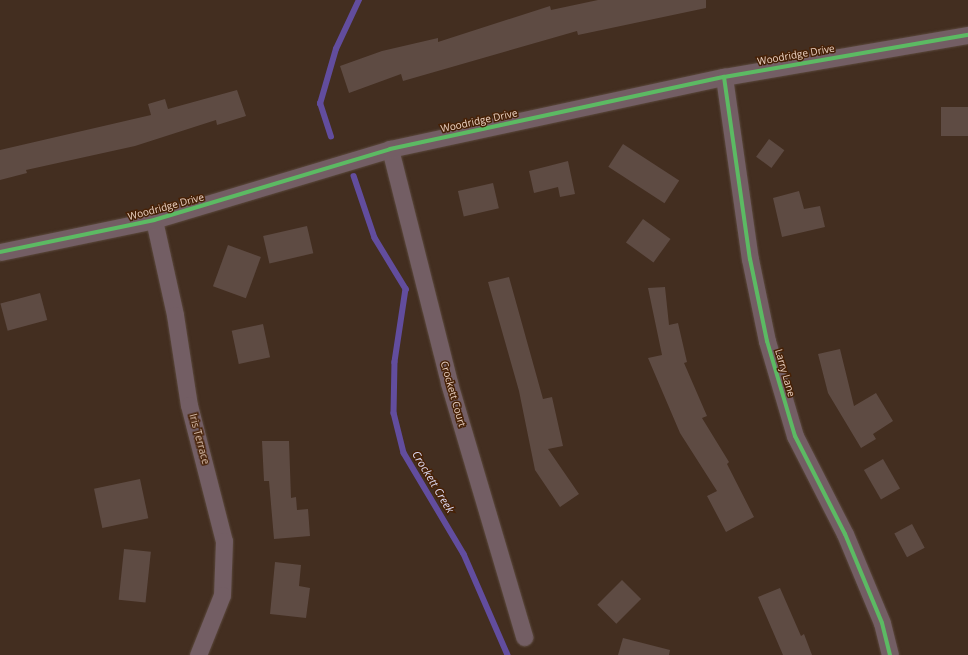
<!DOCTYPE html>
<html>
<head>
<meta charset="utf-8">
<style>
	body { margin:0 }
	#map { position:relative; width:968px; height:655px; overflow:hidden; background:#432e20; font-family:"Open Sans",sans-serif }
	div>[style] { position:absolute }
	.stream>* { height:5.5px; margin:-2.75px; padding:0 2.75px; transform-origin:2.75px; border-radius:2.75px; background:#624d9e }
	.building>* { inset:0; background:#5e4b43; transform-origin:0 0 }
	.roads { filter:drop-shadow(0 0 1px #5b493d) drop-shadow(0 0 1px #5b493d) }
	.street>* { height:17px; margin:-8.5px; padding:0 8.5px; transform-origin:8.5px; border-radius:8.5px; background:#735e64 }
	.cycleway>* { height:4px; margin:-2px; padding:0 2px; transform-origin:2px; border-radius:2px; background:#5cba63 }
	span { translate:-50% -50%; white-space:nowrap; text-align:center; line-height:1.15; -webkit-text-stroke:3px #472106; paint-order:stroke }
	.street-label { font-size:10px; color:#ebd2c3 }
	.water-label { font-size:11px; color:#dddaf3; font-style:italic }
</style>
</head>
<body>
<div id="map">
	<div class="stream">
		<i style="left:331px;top:137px;width:35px;rotate:-108deg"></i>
		<i style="left:320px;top:104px;width:57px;rotate:-73.8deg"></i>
		<i style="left:336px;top:49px;width:54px;rotate:-64.9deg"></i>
		<i style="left:354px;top:176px;width:65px;rotate:71.3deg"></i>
		<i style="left:375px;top:238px;width:60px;rotate:58.7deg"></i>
		<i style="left:406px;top:289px;width:74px;rotate:98.6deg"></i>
		<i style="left:395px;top:362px;width:51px;rotate:91.1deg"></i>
		<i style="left:394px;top:413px;width:41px;rotate:76deg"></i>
		<i style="left:404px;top:453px;width:117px;rotate:59.3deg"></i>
		<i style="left:464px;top:554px;width:110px;rotate:66.5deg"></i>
	</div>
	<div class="building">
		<i style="clip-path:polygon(598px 0,706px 0,706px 8px,578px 35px,577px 31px,403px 81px,401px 74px,349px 93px,340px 66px,382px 51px,438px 38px,438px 42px,550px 6px,551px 10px)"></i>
		<i style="clip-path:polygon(237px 90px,246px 116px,217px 125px,216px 120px,135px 146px,26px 170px,27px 173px,0 180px,0 150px,151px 115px,148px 104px,165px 99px,168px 109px)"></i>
		<i style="left:968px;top:107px;width:29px;height:27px;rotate:90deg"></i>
		<i style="left:769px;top:139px;width:19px;height:22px;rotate:36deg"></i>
		<i style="left:623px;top:144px;width:67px;height:27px;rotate:33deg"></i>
		<i style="clip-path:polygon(568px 161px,575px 194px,560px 197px,558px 187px,534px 193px,529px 171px)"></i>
		<i style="left:493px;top:183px;width:26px;height:36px;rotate:77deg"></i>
		<i style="clip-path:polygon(799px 191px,804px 209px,820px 206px,825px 227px,782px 237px,773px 198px)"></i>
		<i style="left:643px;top:219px;width:34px;height:29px;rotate:36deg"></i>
		<i style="left:307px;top:226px;width:28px;height:45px;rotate:77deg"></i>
		<i style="left:228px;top:245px;width:35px;height:44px;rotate:20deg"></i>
		<i style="clip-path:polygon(509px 277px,543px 399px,552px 397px,563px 446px,548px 449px,579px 494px,560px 507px,535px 470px,519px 391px,488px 282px)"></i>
		<i style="clip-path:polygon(665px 287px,669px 325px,678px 323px,687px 362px,684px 363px,707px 416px,702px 418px,729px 462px,727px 464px,754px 517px,726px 532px,707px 496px,717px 491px,680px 433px,648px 358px,662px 355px,648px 288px)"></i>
		<i style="left:40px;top:293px;width:28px;height:41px;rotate:75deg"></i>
		<i style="left:263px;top:324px;width:34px;height:32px;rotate:78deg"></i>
		<i style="clip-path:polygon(840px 349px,854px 406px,876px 393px,893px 421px,873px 434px,876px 439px,861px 448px,828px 393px,818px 354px)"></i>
		<i style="clip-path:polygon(262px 441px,289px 441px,291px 498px,296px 497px,297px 510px,308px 509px,310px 536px,274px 539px,269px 481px,264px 481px)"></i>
		<i style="left:883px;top:459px;width:34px;height:22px;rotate:60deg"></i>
		<i style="left:140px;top:479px;width:40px;height:47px;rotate:78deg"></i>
		<i style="left:912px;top:524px;width:27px;height:20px;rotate:62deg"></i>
		<i style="left:124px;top:549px;width:27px;height:51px;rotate:6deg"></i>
		<i style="clip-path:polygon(275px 562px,301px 565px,299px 586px,310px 588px,306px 618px,270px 614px)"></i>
		<i style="left:622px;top:580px;width:27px;height:35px;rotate:45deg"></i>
		<i style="clip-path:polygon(780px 588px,801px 636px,804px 634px,812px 655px,783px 655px,758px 597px)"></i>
		<i style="clip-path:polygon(623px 638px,670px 650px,669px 655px,618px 655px)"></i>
	</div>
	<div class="roads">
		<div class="street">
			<i style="left:724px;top:77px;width:184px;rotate:81.9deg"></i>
			<i style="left:750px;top:259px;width:84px;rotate:78.3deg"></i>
			<i style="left:767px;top:341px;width:99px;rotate:73.6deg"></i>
			<i style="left:795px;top:436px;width:110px;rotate:63deg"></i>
			<i style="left:845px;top:534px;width:96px;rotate:67.4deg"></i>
			<i style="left:882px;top:623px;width:33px;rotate:76deg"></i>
			<i style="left:390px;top:149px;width:241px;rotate:75.8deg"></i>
			<i style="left:449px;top:383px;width:265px;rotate:73.5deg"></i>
			<i style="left:154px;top:220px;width:97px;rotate:77.5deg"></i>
			<i style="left:175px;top:315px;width:91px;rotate:81.2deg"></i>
			<i style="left:189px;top:405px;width:140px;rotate:75.6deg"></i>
			<i style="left:224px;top:541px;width:54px;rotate:92.1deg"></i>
			<i style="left:222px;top:595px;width:65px;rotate:111.8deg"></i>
			<i style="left:0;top:252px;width:157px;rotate:-11.7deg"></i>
			<i style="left:154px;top:220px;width:246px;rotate:-16.7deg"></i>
			<i style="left:390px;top:149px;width:342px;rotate:-12.2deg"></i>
			<i style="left:724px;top:77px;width:248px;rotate:-9.8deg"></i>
		</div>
	</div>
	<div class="cycleway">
		<i style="left:724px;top:77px;width:184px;rotate:81.9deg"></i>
		<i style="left:750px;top:259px;width:84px;rotate:78.3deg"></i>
		<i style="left:767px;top:341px;width:99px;rotate:73.6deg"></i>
		<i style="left:795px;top:436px;width:110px;rotate:63deg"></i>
		<i style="left:845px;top:534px;width:96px;rotate:67.4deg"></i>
		<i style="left:882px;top:623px;width:33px;rotate:76deg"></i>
		<i style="left:0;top:252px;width:157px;rotate:-11.7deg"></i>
		<i style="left:154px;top:220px;width:246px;rotate:-16.7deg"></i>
		<i style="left:390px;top:149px;width:342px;rotate:-12.2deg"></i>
		<i style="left:724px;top:77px;width:248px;rotate:-9.8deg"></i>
	</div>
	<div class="street-label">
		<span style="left:796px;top:55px;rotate:-10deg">Woodridge Drive</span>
		<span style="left:479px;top:121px;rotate:-12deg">Woodridge Drive</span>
		<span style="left:166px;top:207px;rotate:-15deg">Woodridge Drive</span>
		<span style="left:785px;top:373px;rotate:74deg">Larry Lane</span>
		<span style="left:453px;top:394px;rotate:74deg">Crockett Court</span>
		<span style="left:199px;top:439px;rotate:75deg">Iris Terrace</span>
	</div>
	<div class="water-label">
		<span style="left:433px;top:482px;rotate:59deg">Crockett Creek</span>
	</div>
</div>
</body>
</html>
